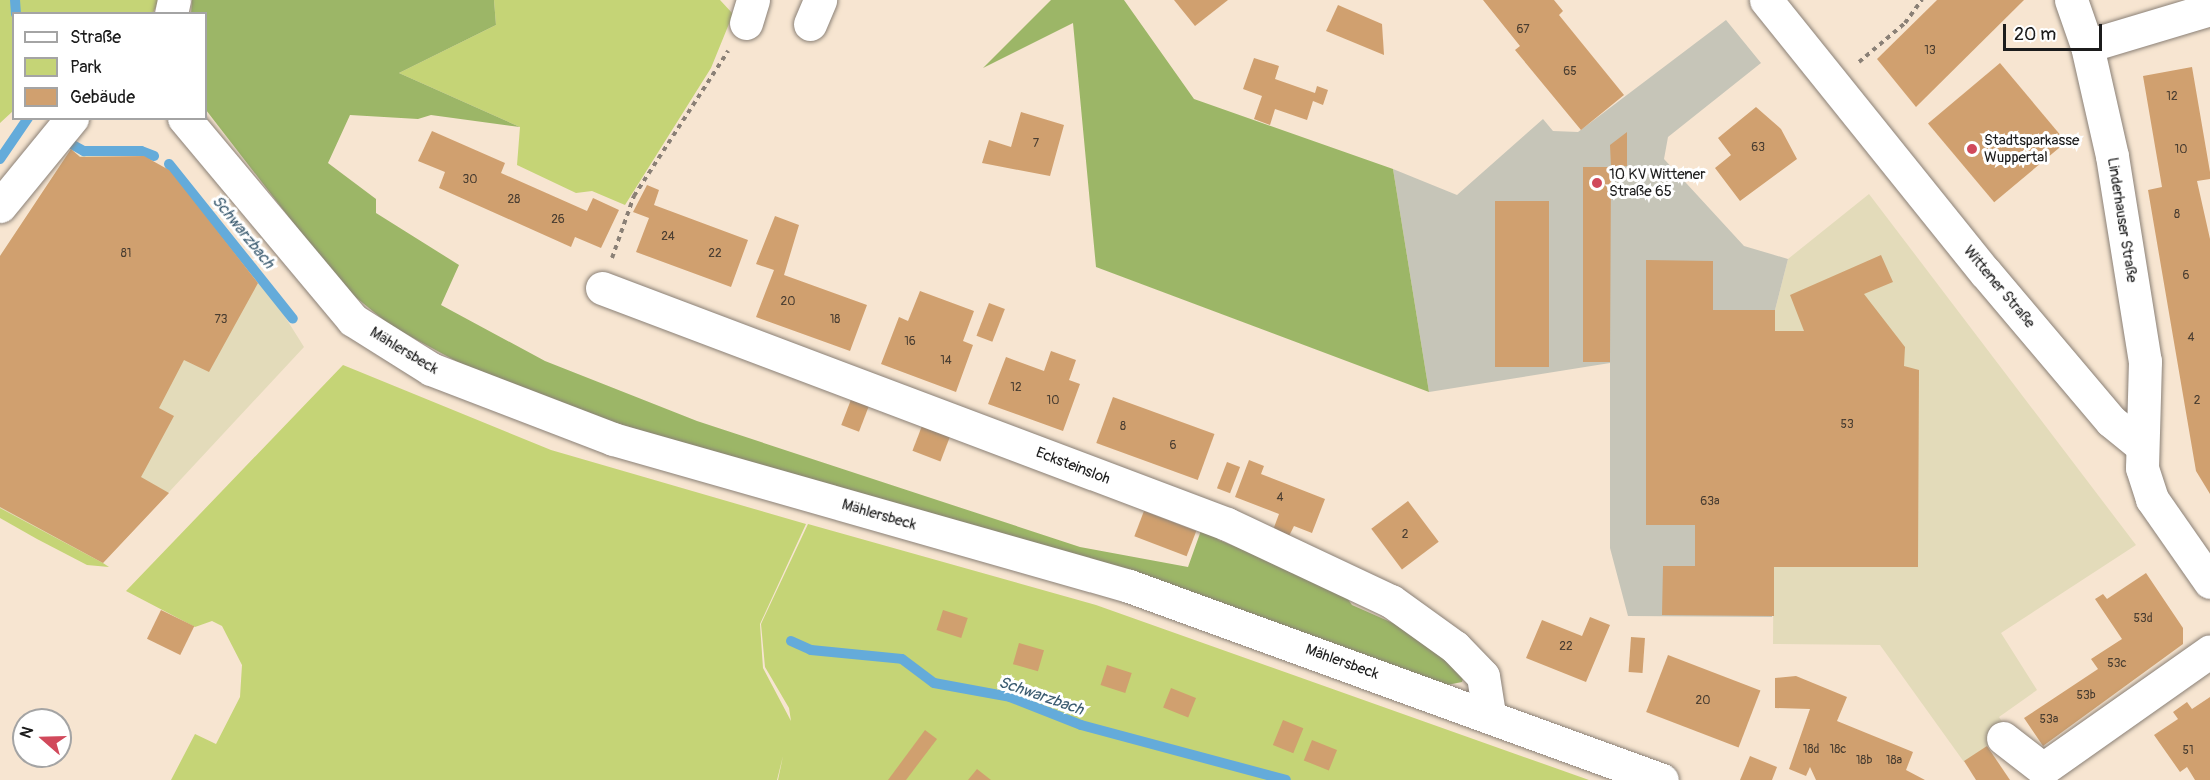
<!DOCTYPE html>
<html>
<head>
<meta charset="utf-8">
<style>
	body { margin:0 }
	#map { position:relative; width:2210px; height:780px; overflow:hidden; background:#f7e5d1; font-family:Pangolin,sans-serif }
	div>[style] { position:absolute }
	.built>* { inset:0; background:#e3dbba }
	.industrial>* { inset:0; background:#c6c5b8 }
	.green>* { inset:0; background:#c5d476 }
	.forest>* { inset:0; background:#9cb667 }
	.stream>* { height:10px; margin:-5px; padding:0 5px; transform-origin:5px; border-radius:5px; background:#64abda }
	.building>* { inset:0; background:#d0a06f; transform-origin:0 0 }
	.path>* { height:4px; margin-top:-2px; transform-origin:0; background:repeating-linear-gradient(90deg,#8a8076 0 4.5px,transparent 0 9px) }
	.roads { filter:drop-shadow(0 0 2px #8a8076) drop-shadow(0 0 2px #8a8076) }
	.minor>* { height:33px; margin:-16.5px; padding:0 16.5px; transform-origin:16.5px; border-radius:16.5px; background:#fff }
	.major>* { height:33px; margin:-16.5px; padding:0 16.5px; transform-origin:16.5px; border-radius:16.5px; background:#fff }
	.dots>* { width:16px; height:16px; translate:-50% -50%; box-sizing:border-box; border:3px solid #fff; border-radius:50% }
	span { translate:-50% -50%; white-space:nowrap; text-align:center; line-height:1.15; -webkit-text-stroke:6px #fff; paint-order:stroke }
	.number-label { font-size:12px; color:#493d31 }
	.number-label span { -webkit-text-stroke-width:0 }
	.poi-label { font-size:15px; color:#1c1c1c }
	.left { translate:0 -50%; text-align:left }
	.street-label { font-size:15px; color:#1c1c1c }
	.water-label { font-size:16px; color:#3c5c71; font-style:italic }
	.legend { position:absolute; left:12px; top:12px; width:195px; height:108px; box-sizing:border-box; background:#fff; border:2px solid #a4a4a4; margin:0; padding:8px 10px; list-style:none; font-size:18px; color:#1c1c1c }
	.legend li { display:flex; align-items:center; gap:12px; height:30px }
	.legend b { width:30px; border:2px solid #a4a4a4 }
	.north { position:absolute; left:12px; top:708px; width:60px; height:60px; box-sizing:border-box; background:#fff; border:2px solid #a4a4a4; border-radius:50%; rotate:290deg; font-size:16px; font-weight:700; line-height:24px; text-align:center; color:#1c1c1c }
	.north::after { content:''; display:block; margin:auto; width:21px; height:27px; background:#d1495b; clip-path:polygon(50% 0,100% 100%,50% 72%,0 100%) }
	.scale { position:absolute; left:2003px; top:24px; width:99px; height:27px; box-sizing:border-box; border:3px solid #1c1c1c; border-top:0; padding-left:8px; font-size:18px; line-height:21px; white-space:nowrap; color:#1c1c1c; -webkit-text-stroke:4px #fff; paint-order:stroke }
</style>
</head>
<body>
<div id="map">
	<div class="built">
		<i style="clip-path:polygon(71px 150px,80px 156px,144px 157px,277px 304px,304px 347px,103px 563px,0 508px,0 256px)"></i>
		<i style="clip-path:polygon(1869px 194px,2136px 545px,2001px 633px,2037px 690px,1999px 717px,2009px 732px,1964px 762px,1880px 645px,1773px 644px,1775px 310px,1788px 259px)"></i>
	</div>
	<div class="industrial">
		<i style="clip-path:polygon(1726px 20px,1761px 63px,1668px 137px,1664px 159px,1744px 246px,1788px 259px,1775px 310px,1772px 617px,1628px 616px,1610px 548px,1610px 363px,1429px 392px,1393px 169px,1457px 195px,1543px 119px,1553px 131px,1578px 132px)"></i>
	</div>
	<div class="green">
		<i style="clip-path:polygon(0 0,159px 0,153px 13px,14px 14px,13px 111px,0 123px)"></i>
		<i style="clip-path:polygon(494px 0,720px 0,733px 14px,711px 68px,625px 205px,592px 191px,576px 193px,517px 165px,520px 127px,399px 73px,496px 25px)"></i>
		<i style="clip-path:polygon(343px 365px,551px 450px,806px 524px,760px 624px,763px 668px,791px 721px,789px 708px,765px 667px,761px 624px,808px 524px,1096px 605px,1589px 780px,778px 780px,783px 756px,777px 780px,171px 780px,195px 734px,216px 744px,240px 697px,242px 665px,222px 626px,212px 621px,195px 627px,126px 591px)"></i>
		<i style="clip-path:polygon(0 508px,103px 563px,109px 567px,87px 565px,37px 539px,0 518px)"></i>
	</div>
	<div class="forest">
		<i style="clip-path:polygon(192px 0,494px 0,496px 25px,399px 73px,520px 127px,431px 115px,418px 119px,350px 115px,328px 163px,376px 199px,376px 213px,459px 265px,441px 305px,545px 361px,697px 421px,1080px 547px,1188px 567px,1203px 525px,1219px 540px,1340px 588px,1352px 605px,1395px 624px,1465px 672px,1462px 682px,1447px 685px,506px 388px,391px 326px,342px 286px,206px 110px,206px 14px,191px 14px)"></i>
		<i style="clip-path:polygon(1051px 0,1124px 0,1194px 99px,1393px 169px,1429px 392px,1096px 267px,1073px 23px,983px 68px)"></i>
	</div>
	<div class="stream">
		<i style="left:15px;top:0;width:14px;rotate:86deg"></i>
		<i style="left:73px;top:145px;width:13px;rotate:29deg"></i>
		<i style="left:84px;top:151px;width:57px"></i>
		<i style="left:141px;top:151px;width:14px;rotate:21deg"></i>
		<i style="left:0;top:159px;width:50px;rotate:-55.7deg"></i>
		<i style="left:169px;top:164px;width:198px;rotate:51.3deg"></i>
		<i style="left:791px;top:641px;width:22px;rotate:24deg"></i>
		<i style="left:811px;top:650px;width:91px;rotate:5.6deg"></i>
		<i style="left:902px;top:659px;width:40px;rotate:37deg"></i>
		<i style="left:934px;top:683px;width:77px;rotate:10.4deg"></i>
		<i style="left:1010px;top:697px;width:76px;rotate:21.5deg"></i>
		<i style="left:1081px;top:725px;width:212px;rotate:15deg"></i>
	</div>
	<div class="building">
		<i style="clip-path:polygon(1174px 0,1228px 0,1195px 26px)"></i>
		<i style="clip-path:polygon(1483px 0,1554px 0,1563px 11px,1559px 15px,1624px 95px,1581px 130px,1515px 50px,1520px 46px)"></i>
		<i style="clip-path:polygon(1937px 0,2024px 0,1916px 107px,1877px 59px)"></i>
		<i style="clip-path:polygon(1338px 5px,1382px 24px,1384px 55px,1326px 31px)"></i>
		<i style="clip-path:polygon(1254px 58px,1279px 66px,1275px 79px,1315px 93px,1317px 86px,1328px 90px,1323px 105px,1313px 101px,1307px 120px,1275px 109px,1270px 125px,1254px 119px,1262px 96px,1243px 89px)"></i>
		<i style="left:2000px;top:63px;width:103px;height:94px;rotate:50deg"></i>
		<i style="clip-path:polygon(2192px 67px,2210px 172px,2210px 179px,2197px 181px,2210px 239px,2210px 494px,2196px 471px,2148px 190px,2162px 187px,2143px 76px)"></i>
		<i style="clip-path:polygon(1756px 107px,1781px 129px,1797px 159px,1740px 201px,1715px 168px,1731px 155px,1718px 138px)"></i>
		<i style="clip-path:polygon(1021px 112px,1064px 125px,1050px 176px,982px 163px,989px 140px,1011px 147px)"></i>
		<i style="clip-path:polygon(432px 131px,505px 163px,501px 173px,587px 211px,593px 198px,619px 210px,601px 248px,575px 237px,571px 247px,439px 188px,445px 172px,418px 161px)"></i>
		<i style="clip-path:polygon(1627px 132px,1627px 166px,1611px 167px,1610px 362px,1583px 362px,1583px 167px,1611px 167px,1610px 145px)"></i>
		<i style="clip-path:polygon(71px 149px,80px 157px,144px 156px,169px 170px,258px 283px,209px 372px,184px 360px,159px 408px,174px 416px,141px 477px,169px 493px,103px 563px,0 507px,0 256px)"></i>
		<i style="clip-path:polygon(647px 185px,659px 190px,654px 205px,748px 240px,731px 287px,636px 252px,649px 218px,633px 212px)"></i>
		<i style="left:1495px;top:201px;width:54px;height:166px"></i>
		<i style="clip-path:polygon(775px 216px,799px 225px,784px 275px,867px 305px,850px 351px,756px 317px,774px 270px,756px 264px)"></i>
		<i style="clip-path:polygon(1881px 255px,1893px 282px,1864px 294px,1905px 347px,1904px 366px,1919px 370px,1918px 567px,1774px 567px,1774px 616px,1662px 615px,1663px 566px,1695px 566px,1695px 525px,1646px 525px,1646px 260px,1713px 261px,1713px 310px,1775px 310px,1775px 331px,1804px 331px,1790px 295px)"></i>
		<i style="clip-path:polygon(920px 291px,974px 311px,963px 341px,973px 345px,956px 392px,881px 364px,899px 317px,908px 321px)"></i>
		<i style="left:989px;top:303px;width:17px;height:35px;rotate:21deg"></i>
		<i style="clip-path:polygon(1051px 351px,1076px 360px,1069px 380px,1080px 384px,1063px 431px,988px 404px,1006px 357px,1044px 371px)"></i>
		<i style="left:852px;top:397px;width:19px;height:30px;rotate:21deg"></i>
		<i style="left:1113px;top:397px;width:108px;height:49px;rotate:20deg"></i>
		<i style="left:925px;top:418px;width:30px;height:35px;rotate:21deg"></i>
		<i style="clip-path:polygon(1249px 460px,1264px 466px,1261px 474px,1325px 499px,1312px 533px,1294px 526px,1289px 536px,1273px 530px,1279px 514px,1235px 497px)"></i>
		<i style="left:1227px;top:462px;width:14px;height:28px;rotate:21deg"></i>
		<i style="left:1408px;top:501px;width:51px;height:46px;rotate:53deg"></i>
		<i style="left:1144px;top:511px;width:56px;height:27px;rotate:21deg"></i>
		<i style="clip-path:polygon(2146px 573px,2183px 628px,2183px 644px,2043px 746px,2024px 718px,2098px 669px,2091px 659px,2122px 639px,2095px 599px,2103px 594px,2107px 599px)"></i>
		<i style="left:161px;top:610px;width:37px;height:32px;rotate:26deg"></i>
		<i style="left:943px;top:610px;width:26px;height:21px;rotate:18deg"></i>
		<i style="clip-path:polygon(1590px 617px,1610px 625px,1586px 682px,1526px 658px,1542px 620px,1582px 636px)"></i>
		<i style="left:1631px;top:637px;width:14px;height:35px;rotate:4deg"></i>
		<i style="left:1019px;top:643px;width:26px;height:22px;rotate:16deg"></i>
		<i style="left:1668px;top:655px;width:99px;height:61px;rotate:21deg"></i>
		<i style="left:1107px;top:665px;width:26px;height:21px;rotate:18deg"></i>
		<i style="clip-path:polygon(1796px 676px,1847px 697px,1837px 721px,1913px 752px,1906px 770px,1925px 780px,1816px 780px,1810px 767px,1806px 776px,1789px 769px,1810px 709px,1775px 708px,1775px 678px)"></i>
		<i style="left:1171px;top:688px;width:27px;height:21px;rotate:22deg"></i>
		<i style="clip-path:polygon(2210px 697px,2210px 780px,2195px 780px,2187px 767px,2180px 772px,2154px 735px,2178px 719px,2173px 712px,2187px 702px,2192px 709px)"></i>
		<i style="left:1283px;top:720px;width:22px;height:27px;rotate:22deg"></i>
		<i style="clip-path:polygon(925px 730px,937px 739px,906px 780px,888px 780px)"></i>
		<i style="left:1312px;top:740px;width:27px;height:22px;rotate:22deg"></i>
		<i style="clip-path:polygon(1987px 746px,2010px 780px,1976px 780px,1964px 761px)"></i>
		<i style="clip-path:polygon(1750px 756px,1777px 767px,1772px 780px,1740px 780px)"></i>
		<i style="clip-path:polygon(977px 769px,991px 780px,968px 780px)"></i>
	</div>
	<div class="path">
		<i style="left:1859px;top:62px;width:60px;rotate:-40.3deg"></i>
		<i style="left:1905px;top:23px;width:29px;rotate:-54deg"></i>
		<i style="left:612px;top:258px;width:66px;rotate:-70.5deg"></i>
		<i style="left:634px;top:196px;width:173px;rotate:-57deg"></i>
	</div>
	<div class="roads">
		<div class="minor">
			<i style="left:1766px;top:0;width:349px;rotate:51.2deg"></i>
			<i style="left:1985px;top:272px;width:195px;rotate:49.8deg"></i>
			<i style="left:2111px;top:421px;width:36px;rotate:39deg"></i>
			<i style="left:171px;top:14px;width:14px;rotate:-78deg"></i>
			<i style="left:746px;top:23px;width:24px;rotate:-73deg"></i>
			<i style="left:810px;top:24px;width:26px;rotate:-67deg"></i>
			<i style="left:2087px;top:46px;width:128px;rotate:-16.7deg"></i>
			<i style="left:184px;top:118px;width:263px;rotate:50.1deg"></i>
			<i style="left:353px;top:320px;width:92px;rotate:32.1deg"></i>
			<i style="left:431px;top:369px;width:195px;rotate:21deg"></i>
			<i style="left:613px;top:439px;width:537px;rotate:15.9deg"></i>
			<i style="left:1129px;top:586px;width:567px;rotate:20deg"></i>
			<i style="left:0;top:206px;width:114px;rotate:-50.7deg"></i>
			<i style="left:602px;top:288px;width:668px;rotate:20.69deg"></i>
			<i style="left:1227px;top:524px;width:181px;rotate:25.2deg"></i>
			<i style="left:1391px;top:601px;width:79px;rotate:35.7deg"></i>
			<i style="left:1455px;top:647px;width:40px;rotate:46deg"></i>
			<i style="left:1483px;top:676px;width:39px;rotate:81deg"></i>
			<i style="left:2003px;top:738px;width:51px;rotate:37.8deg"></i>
			<i style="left:2043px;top:769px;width:204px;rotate:-35.2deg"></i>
		</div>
		<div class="major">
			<i style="left:2071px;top:0;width:49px;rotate:70.8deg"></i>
			<i style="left:2087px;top:46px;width:113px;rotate:77.2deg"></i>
			<i style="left:2112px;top:156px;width:208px;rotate:80.9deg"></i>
			<i style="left:2145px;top:361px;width:107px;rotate:91.6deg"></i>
			<i style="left:2142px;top:468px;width:33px;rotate:72deg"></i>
			<i style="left:2152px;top:499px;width:101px;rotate:55.1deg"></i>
		</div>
	</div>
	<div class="dots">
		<i style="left:1972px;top:149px;background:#d1495b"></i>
		<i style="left:1597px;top:183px;background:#d1495b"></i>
	</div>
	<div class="number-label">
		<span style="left:1523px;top:30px">67</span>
		<span style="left:1930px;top:51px">13</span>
		<span style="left:1570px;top:72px">65</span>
		<span style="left:2172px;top:97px">12</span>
		<span style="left:1036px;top:144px">7</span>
		<span style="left:1758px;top:148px">63</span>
		<span style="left:2181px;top:150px">10</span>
		<span style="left:470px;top:180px">30</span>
		<span style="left:514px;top:200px">28</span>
		<span style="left:2177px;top:215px">8</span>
		<span style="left:558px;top:220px">26</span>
		<span style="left:668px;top:237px">24</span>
		<span style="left:126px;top:254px">81</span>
		<span style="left:715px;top:254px">22</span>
		<span style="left:2186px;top:276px">6</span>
		<span style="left:788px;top:302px">20</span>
		<span style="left:221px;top:320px">73</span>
		<span style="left:835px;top:320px">18</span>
		<span style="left:2191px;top:338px">4</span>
		<span style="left:910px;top:342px">16</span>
		<span style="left:946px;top:361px">14</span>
		<span style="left:1016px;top:388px">12</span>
		<span style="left:1053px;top:401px">10</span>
		<span style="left:2197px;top:401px">2</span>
		<span style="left:1847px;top:425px">53</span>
		<span style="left:1123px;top:427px">8</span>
		<span style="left:1173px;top:446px">6</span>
		<span style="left:1280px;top:498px">4</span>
		<span style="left:1710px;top:502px">63a</span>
		<span style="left:1405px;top:535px">2</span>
		<span style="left:2143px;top:619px">53d</span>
		<span style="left:1566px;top:647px">22</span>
		<span style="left:2117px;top:664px">53c</span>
		<span style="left:2086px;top:696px">53b</span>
		<span style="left:1703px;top:701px">20</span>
		<span style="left:2049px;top:720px">53a</span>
		<span style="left:1811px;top:750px">18d</span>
		<span style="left:1838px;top:750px">18c</span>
		<span style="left:2188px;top:751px">51</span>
		<span style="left:1864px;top:761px">18b</span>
		<span style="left:1894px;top:761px">18a</span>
	</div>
	<div class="poi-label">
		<span class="left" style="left:1984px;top:149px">Stadtsparkasse<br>Wuppertal</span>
		<span class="left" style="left:1609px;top:183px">10 KV Wittener<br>Straße 65</span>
	</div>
	<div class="street-label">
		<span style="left:2122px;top:220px;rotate:81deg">Linderhauser Straße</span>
		<span style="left:1999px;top:287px;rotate:50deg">Wittener Straße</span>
		<span style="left:404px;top:351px;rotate:31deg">Mählersbeck</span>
		<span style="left:1073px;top:466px;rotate:21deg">Ecksteinsloh</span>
		<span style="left:879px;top:515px;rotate:16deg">Mählersbeck</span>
		<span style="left:1342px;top:662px;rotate:20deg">Mählersbeck</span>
	</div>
	<div class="water-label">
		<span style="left:243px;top:232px;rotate:51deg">Schwarzbach</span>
		<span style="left:1041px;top:696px;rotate:19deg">Schwarzbach</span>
	</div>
	<ul class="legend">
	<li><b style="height:8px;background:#fff"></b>Straße</li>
	<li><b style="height:16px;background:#c5d476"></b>Park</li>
	<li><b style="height:16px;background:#d0a06f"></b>Gebäude</li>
	</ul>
	<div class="north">N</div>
	<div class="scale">20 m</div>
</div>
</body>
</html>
